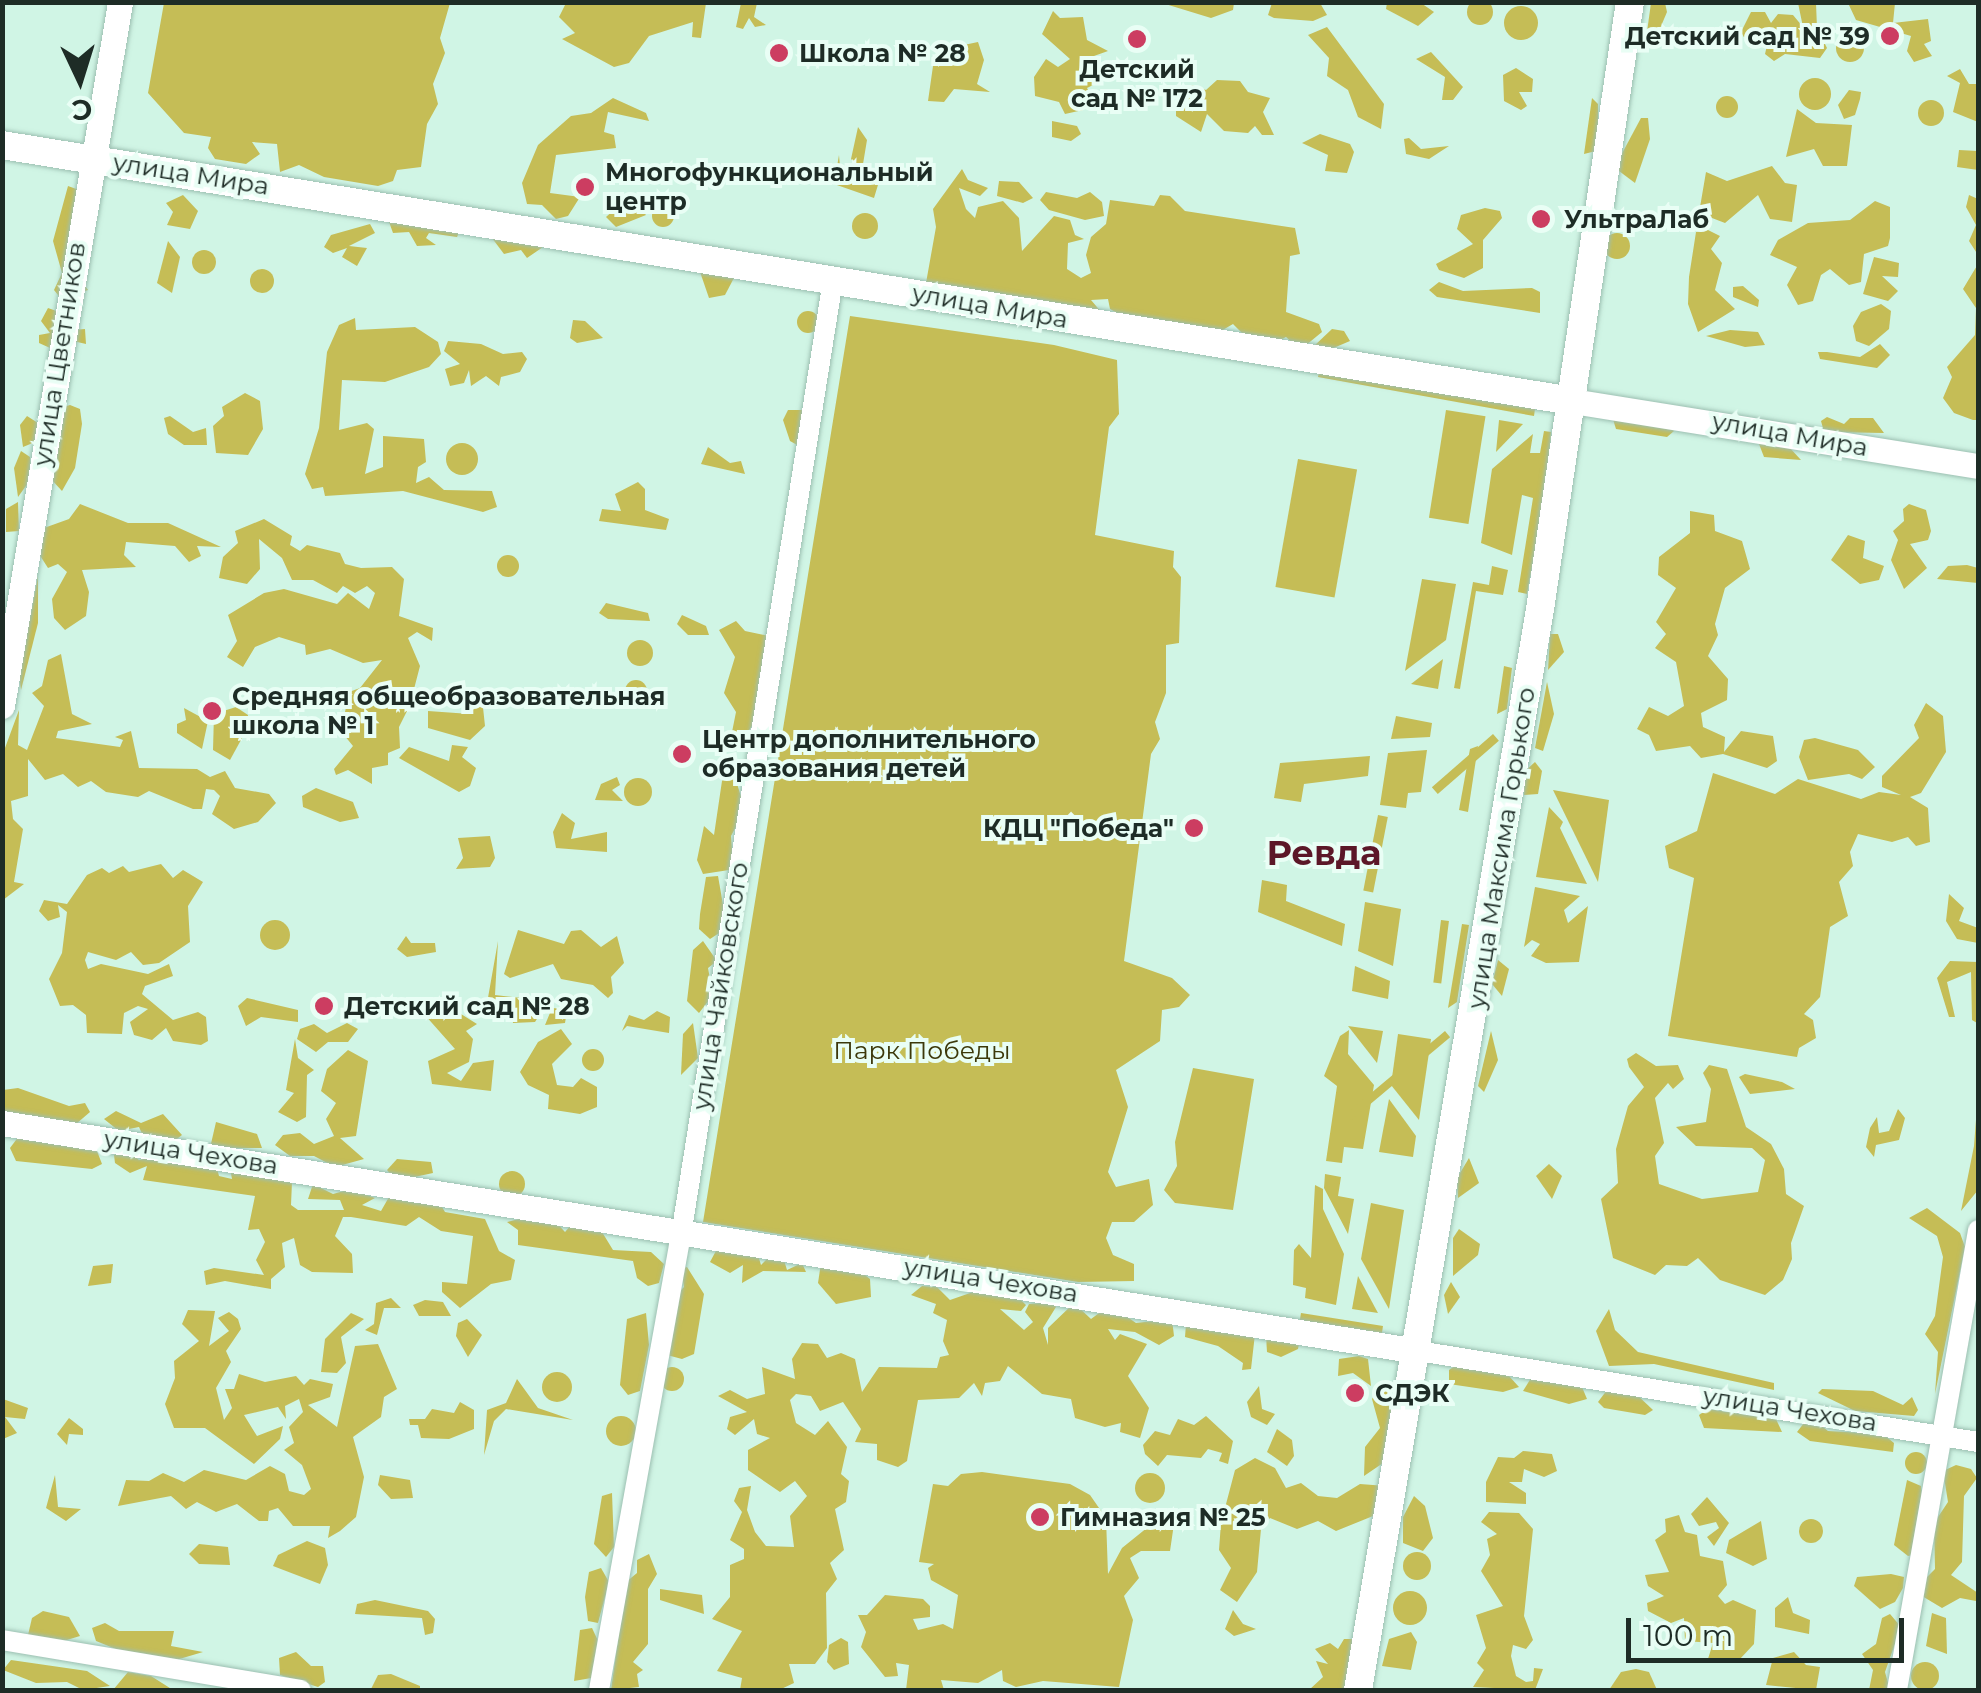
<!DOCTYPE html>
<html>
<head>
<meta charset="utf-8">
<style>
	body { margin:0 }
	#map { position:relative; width:1981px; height:1693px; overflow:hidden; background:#d0f5e5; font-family:Montserrat,sans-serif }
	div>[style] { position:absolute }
	.green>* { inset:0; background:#c5bd56; transform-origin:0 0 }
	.round { border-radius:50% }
	.roads { filter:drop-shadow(0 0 2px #9cbfb1) drop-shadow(0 0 2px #9cbfb1) }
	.minor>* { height:20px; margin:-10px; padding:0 10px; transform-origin:10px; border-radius:10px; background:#fff }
	.tertiary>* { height:25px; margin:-12.5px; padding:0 12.5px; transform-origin:12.5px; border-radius:12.5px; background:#fff }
	.secondary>* { height:28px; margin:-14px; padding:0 14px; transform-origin:14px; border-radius:14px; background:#fff }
	.dots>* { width:28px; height:28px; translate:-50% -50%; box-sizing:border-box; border:5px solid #e9fef5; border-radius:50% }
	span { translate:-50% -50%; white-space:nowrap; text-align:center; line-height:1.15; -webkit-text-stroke:8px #e9fef5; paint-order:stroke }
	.poi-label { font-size:25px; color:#1e2c26; font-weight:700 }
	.right { translate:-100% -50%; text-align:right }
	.left { translate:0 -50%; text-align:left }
	.street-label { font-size:25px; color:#1e2c26 }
	.park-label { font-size:25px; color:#3c380a }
	.district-label { font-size:35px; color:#5c1728; font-weight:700 }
	.frame { position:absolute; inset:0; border:5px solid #1e2c26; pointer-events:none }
	.north { position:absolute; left:30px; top:30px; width:100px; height:100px; -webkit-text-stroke:8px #e9fef5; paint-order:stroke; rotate:176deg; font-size:28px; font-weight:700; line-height:40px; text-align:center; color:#1e2c26 }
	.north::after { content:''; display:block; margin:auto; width:35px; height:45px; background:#1e2c26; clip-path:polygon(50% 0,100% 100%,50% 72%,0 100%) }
	.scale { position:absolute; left:1626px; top:1618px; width:278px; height:45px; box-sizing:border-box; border:5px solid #1e2c26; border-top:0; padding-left:12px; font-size:30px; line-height:35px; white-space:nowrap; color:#1e2c26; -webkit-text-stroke:8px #e9fef5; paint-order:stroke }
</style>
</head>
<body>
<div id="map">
	<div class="green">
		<i class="round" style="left:1467px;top:-1px;width:26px;height:26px"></i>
		<i style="clip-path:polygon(164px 3px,450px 3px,440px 38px,445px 53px,433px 84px,438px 104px,427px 124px,421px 167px,397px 170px,393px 181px,378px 186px,324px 177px,299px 165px,280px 172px,277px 144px,252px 142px,260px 154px,246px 164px,215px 159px,208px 148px,211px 137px,184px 133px,148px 93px)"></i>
		<i style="clip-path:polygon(566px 3px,566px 2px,706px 3px,701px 38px,692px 37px,693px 22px,649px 36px,629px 63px,614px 67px,562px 39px,575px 33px,559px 17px)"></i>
		<i style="clip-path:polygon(741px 3px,757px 3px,754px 17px,766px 25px,755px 27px,749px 18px,743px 29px,736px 27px)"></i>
		<i style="clip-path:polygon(1162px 3px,1234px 3px,1233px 10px,1211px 18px)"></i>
		<i style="clip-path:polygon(1272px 3px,1320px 3px,1327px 15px,1313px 21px,1274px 18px,1268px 15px)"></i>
		<i style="clip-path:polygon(1387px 3px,1421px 3px,1434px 12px,1418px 26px,1386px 9px)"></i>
		<i style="clip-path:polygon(1651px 3px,1665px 3px,1667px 12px,1653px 45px,1646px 39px)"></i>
		<i style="clip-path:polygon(1798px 3px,1816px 3px,1817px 28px,1827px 48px,1820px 58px,1785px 54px,1774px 61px,1765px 54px,1768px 41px,1764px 34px,1764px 45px,1750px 48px,1741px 32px,1751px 12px,1765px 12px,1771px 23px,1778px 14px,1793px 15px,1803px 27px)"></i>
		<i style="clip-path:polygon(1848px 3px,1895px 3px,1893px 23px,1928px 19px,1931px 41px,1924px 44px,1932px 56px,1914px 62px,1907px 51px,1911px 36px,1856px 20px)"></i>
		<i class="round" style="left:1504px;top:6px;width:34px;height:34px"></i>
		<i style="clip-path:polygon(1053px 11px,1060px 18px,1083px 17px,1087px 40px,1108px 51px,1080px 61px,1101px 81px,1087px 88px,1092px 97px,1083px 110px,1065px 114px,1059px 102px,1035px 96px,1034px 77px,1046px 59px,1058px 67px,1070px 59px,1042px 34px)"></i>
		<i style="clip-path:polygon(1327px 27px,1384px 104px,1381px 129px,1358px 117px,1348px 90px,1327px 76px,1329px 58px,1308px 35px)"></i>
		<i class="round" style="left:1836px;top:34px;width:28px;height:28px"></i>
		<i style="clip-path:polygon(978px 42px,984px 60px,977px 84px,990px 92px,954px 89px,944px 102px,928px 101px,933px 66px,953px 64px,959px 46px)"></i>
		<i style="clip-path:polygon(1431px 52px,1463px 87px,1453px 100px,1442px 100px,1445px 77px,1416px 59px)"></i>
		<i style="clip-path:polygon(1516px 68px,1533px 79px,1532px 92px,1519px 92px,1527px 106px,1521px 110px,1504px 101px,1503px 75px)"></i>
		<i style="clip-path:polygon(1960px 69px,1969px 84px,1978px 84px,1978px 122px,1953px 112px,1960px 83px,1947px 76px)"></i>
		<i class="round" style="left:1799px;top:78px;width:32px;height:32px"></i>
		<i style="clip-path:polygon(1217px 80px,1240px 81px,1248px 92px,1270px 98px,1263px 112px,1274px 135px,1262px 135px,1255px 126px,1248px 133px,1224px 131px,1207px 114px,1201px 132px,1176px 116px,1176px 95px,1193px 85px,1206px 90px)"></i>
		<i style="clip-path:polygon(1849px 90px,1861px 92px,1860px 99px,1855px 115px,1844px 119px,1838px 105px)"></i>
		<i class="round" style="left:1716px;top:96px;width:22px;height:22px"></i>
		<i style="clip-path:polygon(613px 98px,646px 113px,649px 121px,608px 112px,604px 132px,614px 135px,616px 148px,556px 155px,550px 193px,580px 197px,568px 216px,556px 219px,542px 205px,527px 204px,522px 183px,538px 145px,571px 116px,591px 113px)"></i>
		<i style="clip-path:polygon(1592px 98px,1598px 104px,1598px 139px,1596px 151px,1584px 154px)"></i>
		<i class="round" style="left:1918px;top:100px;width:26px;height:26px"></i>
		<i style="clip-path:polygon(1797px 109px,1816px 123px,1852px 125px,1847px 166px,1823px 166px,1814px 149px,1786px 157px)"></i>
		<i style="clip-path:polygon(1641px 118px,1648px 118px,1650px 139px,1635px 183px,1619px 171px,1619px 159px)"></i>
		<i style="clip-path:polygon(1052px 121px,1077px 126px,1081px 134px,1071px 141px,1052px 137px)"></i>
		<i style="clip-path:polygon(858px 127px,867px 140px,863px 164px,881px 175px,874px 198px,834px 184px,839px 155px,841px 178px,857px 165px,851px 159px)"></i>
		<i style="clip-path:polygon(1320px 134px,1350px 144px,1354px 152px,1347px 173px,1325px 171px,1328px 155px,1302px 143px)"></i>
		<i style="clip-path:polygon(1409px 138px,1421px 149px,1449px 146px,1429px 159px,1406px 154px,1404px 139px)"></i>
		<i style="clip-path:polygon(1959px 150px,1978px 151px,1978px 170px,1957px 167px)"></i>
		<i style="clip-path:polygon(1772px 166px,1785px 183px,1797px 185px,1792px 222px,1770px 219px,1758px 195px,1725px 223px,1699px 213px,1706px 172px,1727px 181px)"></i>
		<i style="clip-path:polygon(962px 169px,968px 180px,988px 188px,980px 196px,959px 188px,966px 209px,975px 218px,978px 207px,1003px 201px,1019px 218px,1022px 251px,1054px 216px,1070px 220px,1075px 235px,1084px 239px,1068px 243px,1067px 269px,1081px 278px,1091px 273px,1086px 255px,1091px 237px,1106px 224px,1110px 200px,1154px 206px,1160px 195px,1170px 196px,1185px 211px,1295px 228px,1300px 254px,1290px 256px,1286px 312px,1319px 324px,1322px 332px,1300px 350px,1286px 337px,1274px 343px,1247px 338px,1233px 324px,1221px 331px,1126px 318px,1110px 309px,1108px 299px,1091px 300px,1102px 313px,926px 283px,936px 227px,933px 209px)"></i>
		<i style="clip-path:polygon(999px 181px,1019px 182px,1033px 198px,1023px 203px,997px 196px)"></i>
		<i style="clip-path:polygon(68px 186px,93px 195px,99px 207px,91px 215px,80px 278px,88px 290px,62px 300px,54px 290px,62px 273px,53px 241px)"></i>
		<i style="clip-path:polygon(1046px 192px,1077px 198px,1090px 192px,1102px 202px,1104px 216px,1085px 220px,1049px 210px,1040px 200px)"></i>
		<i style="clip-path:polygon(183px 195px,198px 211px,190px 229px,167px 225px,173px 212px,166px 203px)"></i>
		<i style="clip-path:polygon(1969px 195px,1978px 199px,1978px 255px,1969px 241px,1976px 225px,1966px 207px)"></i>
		<i style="clip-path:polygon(1875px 201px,1890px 207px,1890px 238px,1888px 246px,1864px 254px,1861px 282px,1849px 285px,1830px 269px,1821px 275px,1813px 301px,1798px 305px,1787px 285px,1797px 267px,1770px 255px,1778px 240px,1808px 223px,1850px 220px)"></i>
		<i class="round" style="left:652px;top:205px;width:22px;height:22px"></i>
		<i style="clip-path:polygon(616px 208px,640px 208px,646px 215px,616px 227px,606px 217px)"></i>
		<i style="clip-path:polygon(1485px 208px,1500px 211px,1502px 218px,1483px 240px,1483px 268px,1464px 278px,1439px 270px,1436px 264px,1473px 244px,1457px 229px,1461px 215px)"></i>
		<i class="round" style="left:852px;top:213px;width:26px;height:26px"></i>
		<i style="clip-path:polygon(388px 219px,461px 228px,457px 237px,429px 233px,426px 238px,436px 245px,417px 246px,409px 232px,393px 233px)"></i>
		<i style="clip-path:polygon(370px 224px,375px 233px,349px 246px,367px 248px,357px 266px,342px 257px,347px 248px,333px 253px,324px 247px,331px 235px)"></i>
		<i style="clip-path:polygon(1708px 230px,1720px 236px,1711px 249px,1722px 263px,1715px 290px,1735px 309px,1698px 332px,1688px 304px,1689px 277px,1696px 232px)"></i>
		<i class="round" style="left:1604px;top:233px;width:26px;height:26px"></i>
		<i style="clip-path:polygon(489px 234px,543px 247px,527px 258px,521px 250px,504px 254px)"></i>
		<i style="clip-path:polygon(168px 241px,180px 257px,172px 293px,157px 283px)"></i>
		<i class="round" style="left:192px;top:250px;width:24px;height:24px"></i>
		<i style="clip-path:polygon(1874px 257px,1899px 263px,1898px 277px,1882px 276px,1898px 291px,1888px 301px,1863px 294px)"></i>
		<i style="clip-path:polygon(1978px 264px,1978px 420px,1973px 420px,1954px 413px,1943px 398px,1952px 377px,1947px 367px,1975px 335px,1976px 308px,1963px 289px)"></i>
		<i class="round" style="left:250px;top:269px;width:24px;height:24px"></i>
		<i style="clip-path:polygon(699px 269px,735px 276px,725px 295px,709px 298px)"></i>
		<i style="clip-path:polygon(1439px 282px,1463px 291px,1532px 288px,1540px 292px,1540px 313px,1437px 297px,1429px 290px)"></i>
		<i style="clip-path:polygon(1743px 286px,1759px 300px,1758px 307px,1733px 297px,1733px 287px)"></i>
		<i style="clip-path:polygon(1881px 304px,1891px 311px,1889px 329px,1869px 346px,1856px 341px,1853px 326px,1861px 312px)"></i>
		<i style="clip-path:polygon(48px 308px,79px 319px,72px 330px,85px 329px,86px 344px,73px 341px,59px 352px,39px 343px,39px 335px,50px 333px,41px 321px)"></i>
		<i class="round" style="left:797px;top:311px;width:22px;height:22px"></i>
		<i style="clip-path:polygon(850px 316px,1054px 345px,1117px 360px,1119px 414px,1109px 427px,1095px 535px,1174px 551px,1173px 567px,1181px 577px,1179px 643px,1166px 645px,1166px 693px,1155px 722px,1160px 739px,1151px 754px,1124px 961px,1172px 978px,1190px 995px,1179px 1007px,1162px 1010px,1160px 1041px,1116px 1070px,1128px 1107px,1108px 1172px,1116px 1187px,1149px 1179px,1153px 1205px,1134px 1222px,1112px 1222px,1106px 1238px,1113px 1255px,1134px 1264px,1134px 1281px,1078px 1282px,703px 1222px)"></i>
		<i style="clip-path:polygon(355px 318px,356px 330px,415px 327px,438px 342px,441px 354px,429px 367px,385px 382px,342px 380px,339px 430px,367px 423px,374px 429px,365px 474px,383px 467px,383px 436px,424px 439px,426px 462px,418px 467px,416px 483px,429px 477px,444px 490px,492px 491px,497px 507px,483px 512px,403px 491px,325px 496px,323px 487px,312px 489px,305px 474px,319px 428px,327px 352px,339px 325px)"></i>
		<i style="clip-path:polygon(573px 320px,585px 321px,603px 338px,577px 343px,570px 338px)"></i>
		<i style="clip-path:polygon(1332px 329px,1344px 331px,1350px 341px,1324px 352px,1314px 346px)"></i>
		<i style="clip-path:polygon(1730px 330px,1758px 332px,1765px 345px,1745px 347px,1706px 336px)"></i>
		<i style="clip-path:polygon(448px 341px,481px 344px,503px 354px,522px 352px,527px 359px,520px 372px,501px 377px,499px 386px,486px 376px,471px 386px,469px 370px,464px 383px,450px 386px,445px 369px,460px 364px,444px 351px)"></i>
		<i style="clip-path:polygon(1880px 344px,1890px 355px,1877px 368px,1820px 359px,1818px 352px,1827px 352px,1860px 357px)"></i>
		<i style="clip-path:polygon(1319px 372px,1535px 409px,1534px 416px,1318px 377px)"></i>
		<i style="clip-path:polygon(245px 393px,260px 401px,263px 429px,248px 455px,216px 453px,213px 426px,224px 416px,222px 407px)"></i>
		<i style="clip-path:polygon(70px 405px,80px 409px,82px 424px,75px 468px,62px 491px,50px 478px,63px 407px)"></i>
		<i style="clip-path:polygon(788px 410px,804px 410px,799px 446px,790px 441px,783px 420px)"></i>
		<i style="left:1446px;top:410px;width:40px;height:109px;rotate:9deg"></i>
		<i style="clip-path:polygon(27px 416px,38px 423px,40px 440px,23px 447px,20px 425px)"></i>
		<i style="clip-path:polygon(170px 416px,193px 432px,206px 428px,207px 445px,184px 445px,168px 434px,164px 418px)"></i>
		<i style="clip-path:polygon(1612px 416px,1666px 422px,1674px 431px,1667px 437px,1616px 429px)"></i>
		<i style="clip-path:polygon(1827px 417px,1844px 424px,1850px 418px,1873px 418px,1884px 433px,1824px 432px,1821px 421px)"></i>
		<i style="clip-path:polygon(1499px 420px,1523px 424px,1496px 452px)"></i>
		<i style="clip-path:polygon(1544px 431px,1551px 432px,1547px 484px,1527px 594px,1518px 592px,1533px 498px,1522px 495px,1512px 555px,1481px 543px,1492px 469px,1533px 434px,1530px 453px,1540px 453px)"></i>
		<i style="clip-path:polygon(1766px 442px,1790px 448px,1801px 460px,1764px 457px,1759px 444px)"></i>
		<i class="round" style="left:446px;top:443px;width:32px;height:32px"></i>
		<i style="clip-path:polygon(708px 447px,730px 463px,741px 461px,745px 474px,701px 464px)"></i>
		<i style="clip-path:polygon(21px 451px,30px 457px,31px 479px,18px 497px,14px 468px)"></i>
		<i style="left:1298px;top:459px;width:60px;height:130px;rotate:10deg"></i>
		<i style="clip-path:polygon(638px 482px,645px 489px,645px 510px,669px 519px,666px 530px,599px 521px,602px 509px,621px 511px,615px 494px)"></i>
		<i style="clip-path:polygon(18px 502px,19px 531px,6px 532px,6px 509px)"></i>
		<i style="clip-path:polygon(80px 504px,128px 523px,168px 523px,221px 547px,197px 546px,201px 556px,189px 562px,175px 546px,126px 542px,124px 555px,136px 567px,82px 570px,89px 592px,86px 616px,65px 630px,54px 618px,52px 599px,67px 572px,58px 564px,48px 568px,39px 554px,44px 528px,69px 519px)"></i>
		<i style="clip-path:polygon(1909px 504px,1926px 510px,1931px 531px,1928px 540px,1910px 544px,1927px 568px,1904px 589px,1891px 560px,1898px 540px,1893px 531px,1904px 521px,1903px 509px)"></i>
		<i style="clip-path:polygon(1690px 511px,1714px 515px,1715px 531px,1742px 541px,1750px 569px,1725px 588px,1715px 624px,1718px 635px,1708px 656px,1728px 679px,1727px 700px,1701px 713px,1703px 727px,1725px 737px,1724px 752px,1741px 731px,1773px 736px,1777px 761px,1767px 768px,1723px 754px,1701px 758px,1690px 746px,1656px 751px,1649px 735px,1637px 729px,1649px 707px,1668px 716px,1684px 706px,1676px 662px,1655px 648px,1666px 634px,1656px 622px,1676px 588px,1658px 575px,1659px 557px,1690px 533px)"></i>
		<i style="clip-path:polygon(264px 519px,292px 536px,290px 545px,300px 551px,307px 545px,340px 553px,345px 564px,361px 568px,392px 567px,404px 579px,399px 616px,433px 628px,432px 641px,417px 632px,408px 638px,420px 666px,414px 689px,402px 699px,408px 709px,399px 727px,400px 748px,388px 753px,388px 765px,372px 768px,372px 784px,348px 770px,336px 775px,334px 769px,353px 746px,344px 735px,351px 726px,344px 717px,349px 692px,360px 688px,382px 660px,363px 663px,330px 649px,306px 655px,305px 645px,279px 637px,255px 647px,243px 667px,227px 657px,237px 641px,228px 615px,264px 593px,284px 589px,337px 604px,348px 593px,369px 609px,375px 593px,367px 586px,355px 593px,343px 586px,337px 593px,313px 580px,292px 580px,282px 558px,259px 539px,260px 569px,247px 584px,219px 578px,223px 557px,238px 543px,235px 531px)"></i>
		<i style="clip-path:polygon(1848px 535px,1865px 541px,1863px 558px,1884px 566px,1879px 580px,1860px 584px,1831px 560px)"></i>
		<i class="round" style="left:497px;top:555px;width:22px;height:22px"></i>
		<i style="clip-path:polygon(1967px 565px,1978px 568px,1978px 583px,1937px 579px,1948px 566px)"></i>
		<i style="clip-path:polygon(1492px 566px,1508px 570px,1503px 595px,1476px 591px,1460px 689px,1454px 688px,1473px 582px,1489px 585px)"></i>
		<i style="clip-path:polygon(38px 576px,38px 623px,21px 690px,19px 675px)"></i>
		<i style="clip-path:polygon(1422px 579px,1456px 584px,1446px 640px,1405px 671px)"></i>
		<i style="clip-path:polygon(606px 603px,648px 613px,650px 621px,608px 619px,599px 613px)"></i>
		<i style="clip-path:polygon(682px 615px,706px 626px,709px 635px,688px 635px,677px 624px)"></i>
		<i style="clip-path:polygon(736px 621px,745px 631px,769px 636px,755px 721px,743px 740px,732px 732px,736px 712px,724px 693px,735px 657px,719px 630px)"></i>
		<i style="clip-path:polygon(1550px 634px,1558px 634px,1564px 652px,1548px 670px)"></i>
		<i class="round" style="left:627px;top:640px;width:26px;height:26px"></i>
		<i style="clip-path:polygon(61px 654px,72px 714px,92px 724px,58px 731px,56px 738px,120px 747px,123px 740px,115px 737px,131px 731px,139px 768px,197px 769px,210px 777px,225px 771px,235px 788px,269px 794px,276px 803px,258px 822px,234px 829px,212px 814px,220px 796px,214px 790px,206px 789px,202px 809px,193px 809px,149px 791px,138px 797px,106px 792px,91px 781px,78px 787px,63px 774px,45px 780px,28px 759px,28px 796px,11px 801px,13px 819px,23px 829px,14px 882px,24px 884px,3px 900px,5px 748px,19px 710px,18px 745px,27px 750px,44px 706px,32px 693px,42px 686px,48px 660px)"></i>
		<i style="clip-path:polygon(1443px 659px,1438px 689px,1411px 684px)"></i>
		<i style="clip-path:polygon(1504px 666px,1512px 668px,1507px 709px,1497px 714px)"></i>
		<i class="round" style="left:625px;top:680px;width:22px;height:22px"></i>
		<i style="clip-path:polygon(1547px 682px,1554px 714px,1543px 751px,1535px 748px)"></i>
		<i style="clip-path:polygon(482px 698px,485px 726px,470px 740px,428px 728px,428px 711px,470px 714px)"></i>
		<i style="clip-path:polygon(1926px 703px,1943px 716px,1946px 752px,1921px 793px,1910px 797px,1928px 808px,1930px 842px,1916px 846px,1908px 837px,1892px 842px,1858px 834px,1850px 852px,1853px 866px,1839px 882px,1848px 916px,1830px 927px,1820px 997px,1804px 1014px,1813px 1020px,1816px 1038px,1799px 1048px,1797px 1057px,1668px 1036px,1694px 878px,1669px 868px,1665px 846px,1697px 831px,1713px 773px,1775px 794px,1798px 779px,1861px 799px,1879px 792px,1901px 795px,1882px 787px,1882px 776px,1919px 738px,1914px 725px)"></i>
		<i style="clip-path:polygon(236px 707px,248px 715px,247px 729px,230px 760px,213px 750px,214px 714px)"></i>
		<i style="clip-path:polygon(184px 708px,208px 721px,202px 749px,177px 733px,177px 724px,186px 720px)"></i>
		<i style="clip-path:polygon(1396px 716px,1432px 723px,1430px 737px,1391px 739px)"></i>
		<i style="left:1493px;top:734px;width:9px;height:81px;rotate:49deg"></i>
		<i style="clip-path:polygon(1815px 738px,1858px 750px,1875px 767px,1862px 779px,1849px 774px,1808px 780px,1799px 757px,1804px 740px)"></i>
		<i style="clip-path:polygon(452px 745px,468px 747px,462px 757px,476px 768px,470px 786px,459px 792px,399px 758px,409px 747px,449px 761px)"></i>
		<i style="clip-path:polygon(1478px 746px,1468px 812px,1459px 810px,1470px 749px)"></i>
		<i style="clip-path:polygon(1427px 750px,1421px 792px,1408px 793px,1406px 808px,1380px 805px,1388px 753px)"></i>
		<i style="clip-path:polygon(1370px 756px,1368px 776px,1304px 784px,1301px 802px,1274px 798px,1280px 763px)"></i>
		<i style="clip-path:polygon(1535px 762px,1542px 771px,1538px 794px,1524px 795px,1525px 771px)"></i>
		<i style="clip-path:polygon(732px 767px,745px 810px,731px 836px,733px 862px,729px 870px,703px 874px,697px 860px,704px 826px,714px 835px,722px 781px)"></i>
		<i style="clip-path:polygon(617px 777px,620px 785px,612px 790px,623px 801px,595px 800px,601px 784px)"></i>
		<i class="round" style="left:624px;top:778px;width:28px;height:28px"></i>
		<i style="clip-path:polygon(316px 788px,353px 802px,359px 818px,340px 822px,303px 807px,302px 796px)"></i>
		<i style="clip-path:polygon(1553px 790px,1609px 800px,1598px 882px)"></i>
		<i style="clip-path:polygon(1549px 807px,1563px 822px,1560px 828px,1587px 884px,1536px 877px)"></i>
		<i style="clip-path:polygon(562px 813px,575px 823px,571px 839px,607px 832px,607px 852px,556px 848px,553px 832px)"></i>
		<i style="left:1378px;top:815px;width:10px;height:77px;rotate:11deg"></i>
		<i style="clip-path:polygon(490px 836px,495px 858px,490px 867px,456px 869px,463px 858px,458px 838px)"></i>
		<i style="clip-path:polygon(161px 864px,173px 878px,183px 870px,203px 882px,188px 906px,190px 942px,159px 963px,143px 965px,131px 952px,116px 960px,88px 952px,85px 960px,88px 969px,101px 964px,148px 974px,169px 964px,173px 976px,145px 986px,142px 994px,173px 1020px,198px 1012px,206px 1017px,208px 1041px,201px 1045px,173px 1041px,166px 1028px,152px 1040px,134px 1035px,130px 1022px,148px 1009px,138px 1006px,124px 1013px,122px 1034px,87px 1033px,86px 1015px,73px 1005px,60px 1006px,49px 979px,62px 953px,67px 912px,58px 905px,60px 917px,48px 921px,39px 911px,44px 900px,67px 904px,87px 875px,102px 868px,109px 873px,123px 866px,129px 872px)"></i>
		<i style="clip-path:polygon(718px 876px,727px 928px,710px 939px,699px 929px,700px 914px,706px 877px)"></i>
		<i style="clip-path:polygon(1262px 880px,1287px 885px,1286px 901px,1345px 924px,1342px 946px,1258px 912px)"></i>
		<i style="clip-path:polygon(1535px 887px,1580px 896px,1564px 910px,1568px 923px,1588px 906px,1579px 962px,1546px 963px,1531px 956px,1540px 944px,1532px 940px,1524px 947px)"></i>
		<i style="clip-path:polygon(1949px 894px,1964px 908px,1959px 921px,1978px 928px,1978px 943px,1957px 939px,1946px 921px)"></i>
		<i style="clip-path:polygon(1365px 902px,1401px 909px,1393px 966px,1358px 951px)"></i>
		<i style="left:1441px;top:920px;width:8px;height:63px;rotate:7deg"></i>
		<i class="round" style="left:260px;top:920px;width:30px;height:30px"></i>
		<i style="clip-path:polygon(1462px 924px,1469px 925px,1457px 1002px,1448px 1008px)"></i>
		<i style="clip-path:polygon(518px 930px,564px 944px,571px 931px,581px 930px,601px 947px,617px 936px,624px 963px,611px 977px,613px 993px,608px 998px,593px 985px,561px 979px,553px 964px,510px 978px,504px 974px)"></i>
		<i style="clip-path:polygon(406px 936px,411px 943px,435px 943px,436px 952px,407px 957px,397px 949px)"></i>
		<i style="clip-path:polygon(498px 941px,495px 995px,539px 1000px,545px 1006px,535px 1022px,513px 1023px,512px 1015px,486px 1009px)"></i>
		<i style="clip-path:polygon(703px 941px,717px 961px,708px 968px,713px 995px,699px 1013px,687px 1001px,693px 950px)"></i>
		<i style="clip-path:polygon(1498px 960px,1509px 969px,1502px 996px,1492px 984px)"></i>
		<i style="clip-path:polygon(1950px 961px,1978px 962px,1977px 1023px,1972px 1020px,1971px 972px,1947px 982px,1955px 1017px,1949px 1017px,1937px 978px)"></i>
		<i style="clip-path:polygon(1355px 966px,1390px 981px,1388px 999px,1352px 991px)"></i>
		<i style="clip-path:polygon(566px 995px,583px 997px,583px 1013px,567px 1011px,565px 1023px,545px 1025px,552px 1008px,564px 1009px)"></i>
		<i style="clip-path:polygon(247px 998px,298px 1010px,298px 1022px,261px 1017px,246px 1026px,238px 1006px)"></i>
		<i style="clip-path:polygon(453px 1009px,477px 1024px,466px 1031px,473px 1039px,469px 1062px,447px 1073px,461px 1081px,473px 1063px,494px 1060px,491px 1091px,432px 1084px,428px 1061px,455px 1049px,424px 1014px,450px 1018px)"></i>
		<i style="clip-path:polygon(657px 1011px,670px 1017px,669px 1033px,627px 1026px,622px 1031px,629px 1015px,644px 1020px)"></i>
		<i style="clip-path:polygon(347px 1023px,358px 1029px,348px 1042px,328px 1042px,316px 1052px,297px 1039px,300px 1029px,314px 1024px,327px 1033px)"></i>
		<i style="clip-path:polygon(693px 1023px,698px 1058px,681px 1075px,683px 1034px)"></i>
		<i style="clip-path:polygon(1348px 1026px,1383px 1031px,1377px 1063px)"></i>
		<i style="clip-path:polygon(561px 1029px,572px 1044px,552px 1064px,557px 1085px,573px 1087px,581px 1078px,597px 1087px,597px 1107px,580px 1114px,548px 1109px,549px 1095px,528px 1085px,520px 1072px,538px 1042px)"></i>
		<i style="clip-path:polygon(1349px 1030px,1348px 1054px,1374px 1085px,1363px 1149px,1344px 1147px,1342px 1163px,1326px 1161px,1337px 1086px,1324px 1076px,1340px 1036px)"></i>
		<i style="left:1445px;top:1031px;width:8px;height:129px;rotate:50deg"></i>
		<i style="clip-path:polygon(1491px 1031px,1498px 1060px,1484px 1092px,1478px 1086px)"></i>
		<i style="clip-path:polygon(1398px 1034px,1431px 1039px,1419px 1120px,1391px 1085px)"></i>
		<i style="clip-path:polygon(295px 1039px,298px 1058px,314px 1070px,307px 1075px,306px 1117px,297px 1122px,278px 1112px,294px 1093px,286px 1090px)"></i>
		<i class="round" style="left:582px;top:1049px;width:22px;height:22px"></i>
		<i style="clip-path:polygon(348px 1050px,368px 1061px,356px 1136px,340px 1138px,364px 1159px,335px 1167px,314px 1156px,290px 1156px,275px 1145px,283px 1135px,300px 1133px,314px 1144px,334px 1136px,326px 1119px,336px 1103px,321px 1091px,327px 1069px)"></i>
		<i style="clip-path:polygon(1636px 1053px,1656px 1066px,1678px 1065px,1684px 1079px,1673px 1089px,1668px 1083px,1655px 1098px,1664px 1143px,1655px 1156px,1659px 1184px,1702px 1199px,1758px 1192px,1765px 1160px,1752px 1148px,1696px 1146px,1676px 1127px,1706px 1122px,1711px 1089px,1703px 1073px,1709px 1065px,1727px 1069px,1746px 1127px,1771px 1144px,1784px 1169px,1786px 1194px,1804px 1206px,1791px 1243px,1792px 1259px,1783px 1280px,1765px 1295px,1720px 1280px,1698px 1258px,1687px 1266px,1666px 1265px,1655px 1275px,1613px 1258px,1601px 1199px,1618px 1183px,1616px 1149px,1628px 1106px,1644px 1087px,1629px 1067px,1627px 1059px)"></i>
		<i style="clip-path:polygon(1193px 1068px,1254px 1079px,1233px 1210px,1175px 1203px,1164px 1190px,1177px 1166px,1175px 1142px)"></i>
		<i style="clip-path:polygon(1745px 1074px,1782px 1082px,1795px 1089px,1750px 1094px,1739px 1077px)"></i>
		<i style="clip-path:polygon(18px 1088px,69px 1106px,85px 1103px,90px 1112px,76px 1124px,3px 1115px,3px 1090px)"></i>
		<i style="clip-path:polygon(1978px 1093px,1978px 1190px,1961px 1211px,1974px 1146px)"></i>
		<i style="clip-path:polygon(1389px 1099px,1416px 1136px,1413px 1157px,1379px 1152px)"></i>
		<i style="clip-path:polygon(1898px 1109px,1905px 1118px,1899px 1140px,1876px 1145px,1874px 1157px,1866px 1147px,1870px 1128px,1877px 1117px,1879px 1133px,1889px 1131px)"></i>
		<i style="clip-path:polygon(116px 1111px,141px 1123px,163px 1114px,182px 1135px,173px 1142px,144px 1138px,139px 1127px,119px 1131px,104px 1119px)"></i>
		<i style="clip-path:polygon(216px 1122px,257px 1134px,262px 1148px,210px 1148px)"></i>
		<i style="clip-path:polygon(19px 1136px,97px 1151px,102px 1164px,92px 1169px,16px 1161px,10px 1148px)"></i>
		<i style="clip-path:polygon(128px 1150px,139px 1160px,160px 1155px,162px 1163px,216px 1164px,219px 1176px,232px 1179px,230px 1168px,292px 1182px,291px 1205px,298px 1210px,344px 1210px,340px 1200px,308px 1199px,313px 1184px,333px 1194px,351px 1189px,375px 1198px,362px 1205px,381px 1211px,389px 1197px,438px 1200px,445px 1212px,485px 1219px,499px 1251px,515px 1260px,511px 1280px,491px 1284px,460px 1308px,442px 1292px,442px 1282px,467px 1284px,473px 1236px,441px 1231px,419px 1217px,406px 1226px,351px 1217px,343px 1217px,335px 1236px,352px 1254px,353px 1273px,312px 1272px,300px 1265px,294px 1238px,282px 1243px,285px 1267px,271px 1279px,271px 1289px,225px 1281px,206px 1285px,204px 1271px,214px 1268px,264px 1275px,256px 1260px,265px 1242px,259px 1229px,248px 1230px,255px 1196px,143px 1180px,147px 1166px,130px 1173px,115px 1163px,114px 1155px)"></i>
		<i style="clip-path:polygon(1469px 1158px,1479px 1183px,1458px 1198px,1457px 1178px)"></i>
		<i style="clip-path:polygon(397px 1159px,431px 1162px,433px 1173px,396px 1181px,387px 1170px)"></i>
		<i style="clip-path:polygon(1549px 1164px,1562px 1176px,1552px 1199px,1536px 1176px)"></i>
		<i class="round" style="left:499px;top:1171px;width:26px;height:26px"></i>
		<i style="clip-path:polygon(1325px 1174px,1341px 1177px,1338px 1196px,1354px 1199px,1348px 1234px,1324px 1188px)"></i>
		<i style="clip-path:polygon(1315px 1185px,1323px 1189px,1323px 1209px,1344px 1254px,1336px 1305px,1305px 1298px,1306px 1288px,1293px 1285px,1294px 1250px,1299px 1244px,1311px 1258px)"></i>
		<i style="clip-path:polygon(1371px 1203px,1404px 1210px,1389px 1309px,1361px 1259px)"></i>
		<i style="clip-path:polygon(1927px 1208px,1960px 1233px,1965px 1247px,1935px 1394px,1938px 1352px,1925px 1334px,1935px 1316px,1943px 1257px,1937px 1236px,1909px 1218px)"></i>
		<i style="clip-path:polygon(519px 1219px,555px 1221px,565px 1232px,572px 1224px,602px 1232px,613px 1250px,651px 1252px,664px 1264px,659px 1283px,648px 1286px,637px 1278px,633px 1261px,518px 1245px,518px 1230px,507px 1222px)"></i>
		<i style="clip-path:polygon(1459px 1229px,1480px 1244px,1478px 1255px,1453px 1276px,1453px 1238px)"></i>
		<i style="clip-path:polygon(717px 1249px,758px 1255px,761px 1265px,770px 1256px,784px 1260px,787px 1270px,802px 1263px,806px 1272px,763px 1271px,742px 1283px,743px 1265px,730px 1273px,710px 1262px)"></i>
		<i style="clip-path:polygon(821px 1263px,860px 1271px,870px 1279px,871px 1297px,836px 1304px,818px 1283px)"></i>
		<i style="clip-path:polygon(113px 1264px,111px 1283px,88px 1286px,93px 1266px)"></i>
		<i style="clip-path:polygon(687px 1267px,704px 1294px,694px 1354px,682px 1359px,667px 1355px,675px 1296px,684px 1287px,681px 1269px)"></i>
		<i style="clip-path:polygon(1358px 1276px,1378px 1313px,1352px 1309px)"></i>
		<i style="clip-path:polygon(1451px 1282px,1460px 1297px,1448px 1314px,1444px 1295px)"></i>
		<i style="clip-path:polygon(922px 1286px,937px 1287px,950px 1300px,973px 1292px,1019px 1298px,1026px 1305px,1021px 1311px,1000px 1309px,1024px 1330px,1033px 1322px,1025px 1312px,1029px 1304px,1053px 1302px,1056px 1307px,1043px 1328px,1048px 1345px,1048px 1328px,1074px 1303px,1091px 1319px,1110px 1305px,1136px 1323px,1172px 1319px,1174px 1336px,1159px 1345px,1135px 1332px,1108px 1329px,1115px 1340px,1120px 1334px,1147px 1344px,1128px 1376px,1149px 1408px,1140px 1438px,1120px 1432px,1121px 1423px,1105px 1427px,1075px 1418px,1071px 1399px,1042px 1394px,1008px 1366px,1000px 1381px,985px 1383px,982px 1396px,974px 1383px,959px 1398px,918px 1400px,907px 1461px,898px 1467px,877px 1460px,877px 1444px,855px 1442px,861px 1429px,843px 1402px,820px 1411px,811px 1396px,796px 1394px,790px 1400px,796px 1423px,815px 1435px,828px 1421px,847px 1447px,841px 1474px,849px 1481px,846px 1502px,835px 1509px,844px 1550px,830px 1563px,837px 1579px,826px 1593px,827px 1648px,815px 1664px,789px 1664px,794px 1683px,779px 1690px,740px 1690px,742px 1678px,717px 1671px,742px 1631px,712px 1619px,730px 1597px,730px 1565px,744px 1559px,744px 1549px,730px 1540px,742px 1512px,734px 1501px,739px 1488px,751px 1486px,747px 1510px,755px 1532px,766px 1546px,794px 1547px,790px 1516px,807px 1496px,795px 1481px,780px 1492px,748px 1470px,748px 1450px,770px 1438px,757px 1434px,754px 1419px,735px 1435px,727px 1429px,730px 1417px,747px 1412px,718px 1396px,730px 1390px,747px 1399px,765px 1394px,762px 1367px,795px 1379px,792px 1359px,802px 1343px,818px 1344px,827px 1358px,841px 1353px,855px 1359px,862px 1392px,879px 1367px,937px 1368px,940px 1357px,949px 1355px,943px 1341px,947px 1320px,933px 1313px,936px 1304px,911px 1295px)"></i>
		<i style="clip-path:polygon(391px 1298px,401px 1308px,384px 1308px,377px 1335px,365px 1330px,374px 1324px,376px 1303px)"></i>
		<i style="clip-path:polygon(425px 1300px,443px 1302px,451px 1316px,419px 1316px,413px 1305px)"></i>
		<i style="clip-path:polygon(1609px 1309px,1615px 1330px,1638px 1352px,1774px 1383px,1774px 1390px,1654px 1364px,1609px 1366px,1596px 1331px)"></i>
		<i style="clip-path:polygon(188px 1310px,215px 1311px,209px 1346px,229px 1331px,218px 1318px,229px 1312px,238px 1319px,241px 1329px,226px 1351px,231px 1362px,216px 1388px,224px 1420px,232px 1408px,225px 1389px,234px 1389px,239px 1374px,265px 1382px,296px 1376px,304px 1385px,310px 1379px,333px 1384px,330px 1397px,308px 1405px,337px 1427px,355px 1346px,378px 1344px,397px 1389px,384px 1397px,381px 1417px,353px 1437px,364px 1477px,356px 1517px,340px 1531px,328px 1538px,330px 1526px,293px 1526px,278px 1508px,269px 1511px,268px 1521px,259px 1521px,237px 1504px,216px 1512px,197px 1502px,186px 1509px,171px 1496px,118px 1506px,126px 1480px,149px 1481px,163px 1473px,184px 1482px,204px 1470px,246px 1480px,270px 1466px,285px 1474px,289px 1491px,304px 1495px,311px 1489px,302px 1465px,284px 1450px,294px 1443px,289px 1427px,303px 1412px,299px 1399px,285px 1406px,286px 1419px,278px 1407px,244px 1415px,257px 1436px,283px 1426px,280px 1439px,254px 1464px,205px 1428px,174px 1428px,165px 1404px,175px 1378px,174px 1361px,199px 1341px,182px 1324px)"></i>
		<i style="clip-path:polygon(351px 1313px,364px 1319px,341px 1337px,346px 1363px,337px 1373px,321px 1372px,325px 1339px)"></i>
		<i style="clip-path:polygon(646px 1313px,649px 1345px,640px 1391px,628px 1395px,620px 1385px,627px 1319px)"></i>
		<i style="left:1301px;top:1313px;width:83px;height:7px;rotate:9deg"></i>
		<i style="clip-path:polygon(467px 1319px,482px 1335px,468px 1357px,456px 1336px,458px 1323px)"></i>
		<i style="clip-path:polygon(1186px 1324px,1255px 1334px,1251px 1369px,1242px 1370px,1243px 1363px,1218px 1346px,1185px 1337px)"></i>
		<i style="clip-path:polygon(1266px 1335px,1299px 1344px,1298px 1349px,1281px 1357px,1267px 1352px)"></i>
		<i style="clip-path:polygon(1359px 1356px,1368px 1359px,1371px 1386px,1353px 1373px,1338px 1376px,1339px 1359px)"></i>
		<i style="clip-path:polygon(1458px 1364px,1509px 1376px,1519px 1387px,1503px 1392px,1449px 1384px,1449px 1370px)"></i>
		<i class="round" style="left:660px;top:1367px;width:24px;height:24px"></i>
		<i class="round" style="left:542px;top:1372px;width:30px;height:30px"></i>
		<i style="clip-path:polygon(1531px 1378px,1582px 1387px,1587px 1399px,1569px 1404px,1523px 1391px)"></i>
		<i style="clip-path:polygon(517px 1379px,538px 1408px,573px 1420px,506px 1409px,494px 1421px,484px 1455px,487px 1410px,506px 1403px)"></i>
		<i style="clip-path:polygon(1384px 1380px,1394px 1410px,1386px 1461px,1364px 1476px,1365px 1447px,1380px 1428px,1372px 1399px)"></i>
		<i style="clip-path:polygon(1259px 1386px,1262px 1409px,1275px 1414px,1267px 1425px,1251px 1417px,1247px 1402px)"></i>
		<i style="clip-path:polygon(1822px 1389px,1873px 1391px,1903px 1405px,1912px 1397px,1918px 1410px,1914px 1416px,1855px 1411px,1818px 1393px)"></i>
		<i style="clip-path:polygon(1607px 1390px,1633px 1391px,1653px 1410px,1645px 1415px,1604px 1408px,1598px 1402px)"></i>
		<i style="clip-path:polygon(3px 1399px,28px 1408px,25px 1419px,5px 1417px,17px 1433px,3px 1439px)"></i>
		<i style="clip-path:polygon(460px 1402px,474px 1410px,474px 1429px,449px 1439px,421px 1438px,418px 1425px,410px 1425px,409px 1419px,425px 1419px,432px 1409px,454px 1413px)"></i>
		<i style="clip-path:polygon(1708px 1409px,1776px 1419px,1782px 1432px,1704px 1428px,1699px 1415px)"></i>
		<i style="clip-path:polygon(1206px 1416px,1233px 1441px,1228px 1464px,1219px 1461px,1222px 1453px,1208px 1449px,1201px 1458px,1167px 1455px,1158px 1466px,1145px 1454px,1143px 1445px,1155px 1431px,1170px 1435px,1178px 1419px,1194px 1425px)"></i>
		<i class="round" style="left:606px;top:1416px;width:30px;height:30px"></i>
		<i style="clip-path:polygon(69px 1418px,83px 1429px,83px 1435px,69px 1434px,67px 1445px,57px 1434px)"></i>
		<i style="clip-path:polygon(1818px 1423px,1828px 1431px,1883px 1434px,1894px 1443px,1893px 1452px,1810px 1441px,1797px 1432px,1804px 1423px)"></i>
		<i style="clip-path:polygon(1277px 1429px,1292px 1440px,1294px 1456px,1287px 1466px,1267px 1452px)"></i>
		<i style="clip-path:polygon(1523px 1451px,1552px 1454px,1557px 1471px,1544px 1477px,1524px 1469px,1522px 1482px,1509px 1482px,1526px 1493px,1526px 1504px,1486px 1502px,1486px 1482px,1498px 1457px,1514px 1458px)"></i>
		<i class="round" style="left:1905px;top:1452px;width:22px;height:22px"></i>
		<i style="clip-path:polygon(1255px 1458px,1275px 1468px,1286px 1488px,1301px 1483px,1318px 1496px,1337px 1498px,1360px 1484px,1386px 1486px,1378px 1514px,1336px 1531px,1318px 1521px,1297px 1529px,1270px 1518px,1261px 1529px,1257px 1572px,1237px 1602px,1220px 1590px,1231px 1568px,1219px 1550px,1221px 1523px,1235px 1470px)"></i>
		<i style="clip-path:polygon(1956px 1465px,1971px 1469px,1977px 1478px,1964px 1496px,1962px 1562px,1951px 1575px,1978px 1593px,1976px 1601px,1960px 1598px,1942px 1608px,1922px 1596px,1923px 1581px,1935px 1569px,1934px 1523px,1948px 1502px,1943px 1471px)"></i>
		<i style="clip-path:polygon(982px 1472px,1070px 1484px,1090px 1495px,1106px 1518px,1108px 1574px,1122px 1548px,1153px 1523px,1175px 1517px,1170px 1551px,1141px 1551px,1130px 1558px,1139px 1578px,1124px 1596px,1133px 1620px,1119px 1687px,1043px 1681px,1016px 1687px,1003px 1681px,1002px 1670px,978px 1683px,941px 1680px,944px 1690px,906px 1690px,909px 1665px,896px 1663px,898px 1676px,885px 1677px,861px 1647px,866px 1632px,858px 1615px,867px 1615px,885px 1595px,923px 1599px,930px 1606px,930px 1617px,913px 1619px,918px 1630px,943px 1624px,953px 1629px,958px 1595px,931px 1580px,928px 1568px,934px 1564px,919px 1562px,933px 1484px,948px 1486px,961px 1474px)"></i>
		<i class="round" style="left:1135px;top:1473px;width:30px;height:30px"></i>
		<i style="clip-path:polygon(55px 1475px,58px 1507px,81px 1509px,66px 1521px,46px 1508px)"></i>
		<i style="clip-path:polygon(380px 1475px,410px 1480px,413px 1498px,391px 1499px,378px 1485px)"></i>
		<i style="clip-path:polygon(1907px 1480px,1921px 1486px,1922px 1497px,1914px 1555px,1908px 1556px,1894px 1545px)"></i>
		<i style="clip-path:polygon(612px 1493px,614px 1547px,606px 1557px,594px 1544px,602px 1496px)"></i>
		<i style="clip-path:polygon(1414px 1496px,1425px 1506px,1433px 1538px,1423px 1551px,1403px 1543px,1403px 1517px)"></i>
		<i style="clip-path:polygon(1707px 1497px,1729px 1523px,1714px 1546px,1707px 1537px,1719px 1528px,1716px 1522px,1699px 1526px,1691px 1514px)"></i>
		<i style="clip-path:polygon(1489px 1512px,1519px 1513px,1533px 1529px,1524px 1616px,1533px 1640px,1526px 1649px,1513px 1645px,1511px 1656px,1516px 1676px,1526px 1682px,1533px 1681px,1534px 1668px,1543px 1669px,1535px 1690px,1473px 1687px,1484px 1670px,1477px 1663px,1486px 1648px,1476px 1615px,1503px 1606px,1481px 1571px,1490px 1555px,1487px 1539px,1497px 1534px,1481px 1522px)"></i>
		<i style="clip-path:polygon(1679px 1515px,1685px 1532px,1697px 1535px,1700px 1556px,1723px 1561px,1727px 1585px,1718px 1596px,1725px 1604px,1733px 1600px,1756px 1610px,1754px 1644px,1739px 1660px,1707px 1662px,1713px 1643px,1685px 1641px,1684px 1618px,1671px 1623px,1648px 1611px,1647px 1603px,1664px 1596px,1648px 1586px,1645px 1575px,1669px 1572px,1655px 1540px,1666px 1532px,1665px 1519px)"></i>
		<i class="round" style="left:1799px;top:1519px;width:24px;height:24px"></i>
		<i style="clip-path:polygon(1761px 1521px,1767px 1559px,1753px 1566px,1726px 1553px,1729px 1540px)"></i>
		<i style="clip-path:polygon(307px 1541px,325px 1548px,328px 1565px,320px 1584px,273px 1566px,278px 1555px)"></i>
		<i style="clip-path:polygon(199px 1544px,228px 1547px,230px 1565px,199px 1564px,189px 1554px)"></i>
		<i class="round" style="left:1403px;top:1552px;width:28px;height:28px"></i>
		<i style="clip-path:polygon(649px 1554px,657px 1574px,648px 1589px,648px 1644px,633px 1662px,643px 1670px,637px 1674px,639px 1687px,611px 1690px,626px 1582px,637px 1573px,637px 1560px)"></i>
		<i style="clip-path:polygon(601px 1568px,609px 1582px,598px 1623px,588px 1621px,585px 1597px,589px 1572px)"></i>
		<i style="clip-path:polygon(1891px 1574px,1904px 1577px,1903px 1588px,1895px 1602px,1880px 1609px,1854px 1586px,1857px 1577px)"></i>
		<i style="clip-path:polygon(660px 1589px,702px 1595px,704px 1614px,660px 1600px)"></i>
		<i class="round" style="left:1393px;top:1591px;width:34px;height:34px"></i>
		<i style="clip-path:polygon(1788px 1597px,1793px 1613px,1810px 1620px,1809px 1634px,1775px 1627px,1775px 1608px)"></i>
		<i style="clip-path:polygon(375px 1600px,428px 1611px,435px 1619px,433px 1633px,425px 1635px,422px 1618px,355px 1614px,357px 1604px)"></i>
		<i style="clip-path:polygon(1233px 1610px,1243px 1624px,1256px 1629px,1234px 1636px,1225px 1629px)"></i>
		<i style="clip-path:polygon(43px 1611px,69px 1617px,80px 1636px,57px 1643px,28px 1635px,32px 1618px)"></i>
		<i style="clip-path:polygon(1932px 1613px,1946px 1618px,1947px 1654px,1926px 1646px)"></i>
		<i style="clip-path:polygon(1890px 1614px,1901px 1627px,1885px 1672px,1890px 1690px,1869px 1690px,1873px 1670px,1862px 1654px,1876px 1644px,1882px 1618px)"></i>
		<i style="clip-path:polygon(105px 1623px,119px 1631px,174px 1631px,171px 1646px,203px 1652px,176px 1660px,138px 1658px,96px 1641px,92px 1628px)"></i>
		<i style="clip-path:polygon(592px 1628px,601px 1647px,597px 1677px,574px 1681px,580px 1630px)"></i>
		<i style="clip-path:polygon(1411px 1632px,1417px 1642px,1411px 1670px,1382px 1666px,1389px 1639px)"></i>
		<i style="clip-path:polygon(841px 1638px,848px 1642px,849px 1664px,834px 1670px,827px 1662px,829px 1645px)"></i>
		<i style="clip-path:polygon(1344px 1639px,1353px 1639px,1351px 1690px,1309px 1690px,1323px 1677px,1316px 1661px,1328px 1664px,1315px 1649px,1330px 1643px,1338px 1649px)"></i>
		<i style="clip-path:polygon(296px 1652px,311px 1666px,323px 1666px,325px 1682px,318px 1687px,280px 1675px,279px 1658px)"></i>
		<i style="clip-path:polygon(1794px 1652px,1806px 1665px,1820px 1667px,1816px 1690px,1766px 1685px,1773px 1658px)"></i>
		<i style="clip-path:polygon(11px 1660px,87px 1671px,110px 1686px,83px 1690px,67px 1682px,36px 1683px,3px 1670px)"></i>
		<i class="round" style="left:1911px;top:1662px;width:28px;height:28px"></i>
		<i style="clip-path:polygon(1636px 1669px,1649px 1672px,1657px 1690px,1609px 1690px,1621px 1672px)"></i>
		<i style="clip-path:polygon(128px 1672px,151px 1676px,173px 1690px,202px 1690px,113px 1690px)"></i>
		<i style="clip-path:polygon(391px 1674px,420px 1686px,420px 1690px,371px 1689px,378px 1675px)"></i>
	</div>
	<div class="roads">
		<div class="minor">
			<i style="left:1418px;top:1351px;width:567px;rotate:9.23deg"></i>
			<i style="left:2px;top:1640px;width:303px;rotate:9.5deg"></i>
			<i style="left:599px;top:1690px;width:468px;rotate:-79.8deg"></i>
			<i style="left:682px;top:1229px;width:961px;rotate:-80.96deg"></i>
			<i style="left:1897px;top:1690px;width:467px;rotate:-80deg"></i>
		</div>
		<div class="tertiary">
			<i style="left:1572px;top:401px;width:411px;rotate:9.1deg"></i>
			<i style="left:2px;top:706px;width:714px;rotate:-80.48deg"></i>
			<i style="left:2px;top:1123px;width:1434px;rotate:9.15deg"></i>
		</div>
		<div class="secondary">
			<i style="left:2px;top:145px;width:1591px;rotate:9.26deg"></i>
			<i style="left:1358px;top:1690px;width:1096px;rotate:-80.44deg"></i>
			<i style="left:1540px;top:609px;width:614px;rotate:-81.57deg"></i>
		</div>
	</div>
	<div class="dots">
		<i style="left:1890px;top:36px;background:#cc3d61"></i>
		<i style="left:1137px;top:39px;background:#cc3d61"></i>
		<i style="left:779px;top:53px;background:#cc3d61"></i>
		<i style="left:585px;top:187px;background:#cc3d61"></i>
		<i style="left:1541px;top:219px;background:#cc3d61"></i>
		<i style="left:212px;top:711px;background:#cc3d61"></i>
		<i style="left:682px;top:754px;background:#cc3d61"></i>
		<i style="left:1194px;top:828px;background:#cc3d61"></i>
		<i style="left:324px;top:1006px;background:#cc3d61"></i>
		<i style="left:1355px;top:1393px;background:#cc3d61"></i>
		<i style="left:1040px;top:1517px;background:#cc3d61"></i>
	</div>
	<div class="poi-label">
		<span class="right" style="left:1870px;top:36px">Детский сад № 39</span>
		<span class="left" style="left:799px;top:53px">Школа № 28</span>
		<span style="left:1137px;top:84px">Детский<br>сад № 172</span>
		<span class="left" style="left:605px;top:187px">Многофункциональный<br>центр</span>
		<span class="left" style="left:1564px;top:219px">УльтраЛаб</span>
		<span class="left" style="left:232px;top:711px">Средняя общеобразовательная<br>школа № 1</span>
		<span class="left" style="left:702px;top:754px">Центр дополнительного<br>образования детей</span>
		<span class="right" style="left:1174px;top:828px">КДЦ "Победа"</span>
		<span class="left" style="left:344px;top:1006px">Детский сад № 28</span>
		<span class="left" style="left:1375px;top:1393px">СДЭК</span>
		<span class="left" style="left:1060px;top:1517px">Гимназия № 25</span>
	</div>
	<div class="street-label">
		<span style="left:191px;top:174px;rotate:9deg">улица Мира</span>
		<span style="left:990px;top:306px;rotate:10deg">улица Мира</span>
		<span style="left:59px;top:354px;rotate:-81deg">улица Цветников</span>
		<span style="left:1790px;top:434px;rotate:10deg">улица Мира</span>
		<span style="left:1501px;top:848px;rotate:-81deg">улица Максима Горького</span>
		<span style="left:720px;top:986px;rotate:-81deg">улица Чайковского</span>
		<span style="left:191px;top:1152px;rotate:9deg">улица Чехова</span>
		<span style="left:991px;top:1280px;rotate:9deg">улица Чехова</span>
		<span style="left:1790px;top:1409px;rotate:9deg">улица Чехова</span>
	</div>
	<div class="park-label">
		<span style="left:922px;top:1050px">Парк Победы</span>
	</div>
	<div class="district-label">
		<span style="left:1324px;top:853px">Ревда</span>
	</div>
	<div class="frame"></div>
	<div class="north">С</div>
	<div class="scale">100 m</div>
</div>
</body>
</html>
